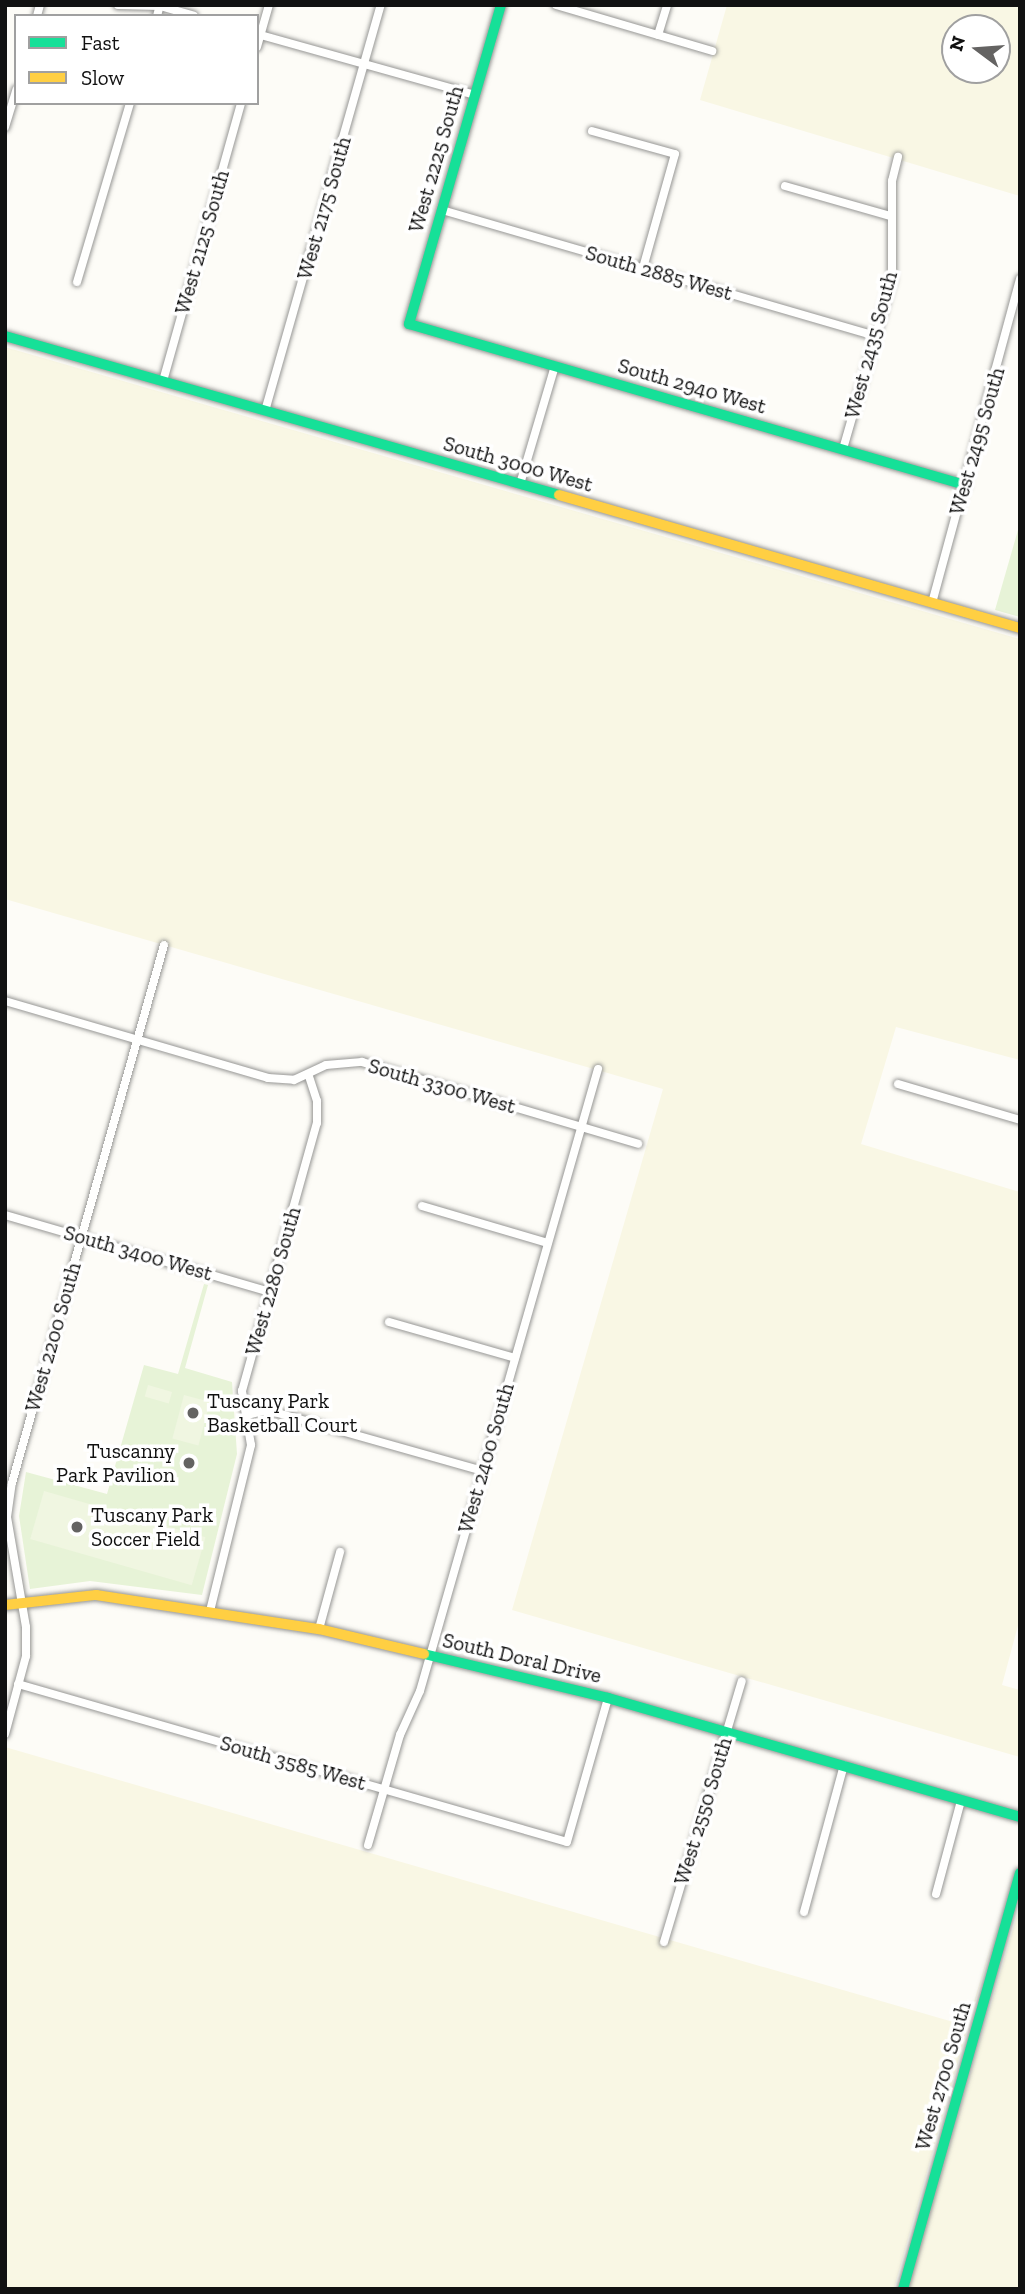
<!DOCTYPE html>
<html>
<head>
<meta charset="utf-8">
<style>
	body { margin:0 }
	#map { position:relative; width:1025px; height:2294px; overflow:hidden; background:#fdfcf7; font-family:"Zilla Slab",serif }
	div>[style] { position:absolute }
	.farmland>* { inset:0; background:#f9f7e4 }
	.green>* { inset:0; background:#e7f3d7 }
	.pitch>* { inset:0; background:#f0f6e1; transform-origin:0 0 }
	.roads { filter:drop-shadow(0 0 2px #979795) drop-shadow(0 0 2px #979795) }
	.street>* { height:8px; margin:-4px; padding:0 4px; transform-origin:4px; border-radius:4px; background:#fffffe }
	.fast>* { height:10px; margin:-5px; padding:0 5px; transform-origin:5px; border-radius:5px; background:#16e098 }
	.slow>* { height:10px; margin:-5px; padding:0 5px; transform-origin:5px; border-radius:5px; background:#ffcf43 }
	.dots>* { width:19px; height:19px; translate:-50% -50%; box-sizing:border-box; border:4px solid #fff; border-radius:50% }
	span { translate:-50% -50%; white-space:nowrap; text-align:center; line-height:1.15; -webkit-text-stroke:7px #fff; paint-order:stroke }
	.street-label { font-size:21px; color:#111 }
	.poi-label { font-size:21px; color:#111 }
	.left { translate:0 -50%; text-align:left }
	.right { translate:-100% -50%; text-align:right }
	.frame { position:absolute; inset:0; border:7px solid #111; pointer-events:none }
	.legend { position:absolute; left:14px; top:14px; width:245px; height:91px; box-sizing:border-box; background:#fff; border:2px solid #a0a0a0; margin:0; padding:9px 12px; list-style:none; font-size:21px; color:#111 }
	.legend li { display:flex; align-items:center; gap:14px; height:35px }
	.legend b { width:35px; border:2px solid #a0a0a0 }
	.north { position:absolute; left:941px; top:14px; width:70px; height:70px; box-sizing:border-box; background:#fff; border:2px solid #a0a0a0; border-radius:50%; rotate:286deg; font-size:19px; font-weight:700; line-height:28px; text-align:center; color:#111 }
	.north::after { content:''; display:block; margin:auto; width:24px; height:32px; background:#646362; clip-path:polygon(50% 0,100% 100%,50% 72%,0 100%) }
</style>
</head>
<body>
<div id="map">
	<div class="farmland">
		<i style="clip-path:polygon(evenodd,727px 5px,1020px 5px,1020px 196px,700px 100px,727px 5px,955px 28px,997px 28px,997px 70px,955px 70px,955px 28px)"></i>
		<i style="clip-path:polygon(5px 347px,1020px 639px,1020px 1060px,896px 1027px,861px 1144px,1020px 1192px,1020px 1618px,1002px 1685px,1020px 1690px,1020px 1757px,512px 1610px,663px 1089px,5px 899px)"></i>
		<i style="clip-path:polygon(5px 1747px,967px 2026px,1002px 1907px,894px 2289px,5px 2289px)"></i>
		<i style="clip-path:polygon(1020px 1905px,1020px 2289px,908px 2289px)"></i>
	</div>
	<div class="green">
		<i style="clip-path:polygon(1020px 523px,1020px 617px,995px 610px)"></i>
		<i style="clip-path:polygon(204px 1284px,208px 1285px,185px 1368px,232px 1382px,237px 1454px,202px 1595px,90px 1581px,30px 1589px,19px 1516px,26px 1472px,107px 1494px,144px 1365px,178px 1374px)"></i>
	</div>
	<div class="pitch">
		<i style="left:148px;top:1385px;width:25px;height:12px;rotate:16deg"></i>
		<i style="left:184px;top:1395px;width:27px;height:45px;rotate:15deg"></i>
		<i style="left:44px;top:1491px;width:168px;height:50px;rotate:16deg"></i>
	</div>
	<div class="roads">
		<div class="street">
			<i style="left:118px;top:5px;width:42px;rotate:1.4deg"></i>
			<i style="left:160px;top:6px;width:35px;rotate:16deg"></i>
			<i style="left:556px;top:5px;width:163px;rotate:16.4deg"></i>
			<i style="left:37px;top:16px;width:11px;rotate:-75deg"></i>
			<i style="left:157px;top:16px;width:11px;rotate:-75deg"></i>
			<i style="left:257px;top:34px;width:226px;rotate:15.6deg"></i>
			<i style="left:658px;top:35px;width:31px;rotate:-73deg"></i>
			<i style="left:257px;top:47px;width:44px;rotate:-74.1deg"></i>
			<i style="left:5px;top:127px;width:39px;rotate:-73deg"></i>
			<i style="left:592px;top:131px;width:86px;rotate:15.5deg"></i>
			<i style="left:675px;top:154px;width:118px;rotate:105.7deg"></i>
			<i style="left:785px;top:186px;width:109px;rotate:15.9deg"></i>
			<i style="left:442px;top:210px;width:451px;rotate:16.2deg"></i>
			<i style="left:77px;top:282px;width:187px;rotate:-73.5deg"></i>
			<i style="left:163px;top:381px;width:289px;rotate:-74.3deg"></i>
			<i style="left:265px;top:411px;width:422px;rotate:-74.1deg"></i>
			<i style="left:843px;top:449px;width:177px;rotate:-73.9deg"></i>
			<i style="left:892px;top:279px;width:98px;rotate:-90deg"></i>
			<i style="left:892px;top:181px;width:25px;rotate:-76deg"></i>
			<i style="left:520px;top:484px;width:123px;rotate:-73.5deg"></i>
			<i style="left:932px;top:603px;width:336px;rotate:-74.8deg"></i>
			<i style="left:5px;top:1001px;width:274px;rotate:16.3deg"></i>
			<i style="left:268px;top:1078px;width:26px;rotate:4deg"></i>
			<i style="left:294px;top:1080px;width:35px;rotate:-25deg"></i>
			<i style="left:326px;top:1065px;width:36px;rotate:-5deg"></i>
			<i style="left:362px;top:1062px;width:288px;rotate:16.5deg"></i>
			<i style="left:898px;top:1084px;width:127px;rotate:16.4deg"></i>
			<i style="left:422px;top:1206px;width:131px;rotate:16.4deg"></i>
			<i style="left:5px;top:1215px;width:276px;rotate:16.2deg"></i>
			<i style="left:389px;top:1322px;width:131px;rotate:15.9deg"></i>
			<i style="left:247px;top:1415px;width:21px;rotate:-14deg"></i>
			<i style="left:267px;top:1410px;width:223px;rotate:15.8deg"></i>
			<i style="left:210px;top:1611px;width:171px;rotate:-76.1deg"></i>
			<i style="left:251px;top:1445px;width:55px;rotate:-99.5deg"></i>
			<i style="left:242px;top:1391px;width:278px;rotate:-74.4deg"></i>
			<i style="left:317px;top:1123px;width:22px;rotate:-90deg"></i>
			<i style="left:317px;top:1101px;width:28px;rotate:-108deg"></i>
			<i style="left:319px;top:1629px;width:80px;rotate:-74.7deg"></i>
			<i style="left:18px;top:1684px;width:571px;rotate:16.06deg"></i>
			<i style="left:567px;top:1842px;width:150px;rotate:-74.1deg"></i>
			<i style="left:5px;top:1734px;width:81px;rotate:-74.9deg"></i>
			<i style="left:26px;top:1656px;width:29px;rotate:-90deg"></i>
			<i style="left:26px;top:1627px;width:112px;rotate:-99.8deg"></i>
			<i style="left:7px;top:1517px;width:34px;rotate:-82deg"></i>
			<i style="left:12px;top:1483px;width:559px;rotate:-74.22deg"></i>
			<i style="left:368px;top:1845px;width:115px;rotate:-73.8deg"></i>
			<i style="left:400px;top:1735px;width:48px;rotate:-65.6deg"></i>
			<i style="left:420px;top:1691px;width:647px;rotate:-74.03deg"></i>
			<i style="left:936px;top:1894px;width:96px;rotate:-75deg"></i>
			<i style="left:804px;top:1912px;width:152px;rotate:-74.8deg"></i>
			<i style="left:664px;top:1942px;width:272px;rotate:-73.4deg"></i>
		</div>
		<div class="fast">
			<i style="left:501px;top:5px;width:332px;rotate:106.1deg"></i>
			<i style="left:409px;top:324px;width:579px;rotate:16.15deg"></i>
			<i style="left:5px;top:336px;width:576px;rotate:16.01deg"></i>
			<i style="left:424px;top:1654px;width:189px;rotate:13.4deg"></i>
			<i style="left:608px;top:1698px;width:429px;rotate:16.1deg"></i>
			<i style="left:903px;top:2289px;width:432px;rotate:-74.3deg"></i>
		</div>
		<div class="slow">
			<i style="left:559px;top:495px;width:480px;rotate:16.1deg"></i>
			<i style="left:5px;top:1605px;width:92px;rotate:-6.3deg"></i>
			<i style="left:96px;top:1595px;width:226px;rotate:8.7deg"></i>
			<i style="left:319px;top:1629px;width:108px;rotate:13.4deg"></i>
		</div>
	</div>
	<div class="dots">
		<i style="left:193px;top:1413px;background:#646362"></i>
		<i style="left:189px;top:1463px;background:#646362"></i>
		<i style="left:77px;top:1527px;background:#646362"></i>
	</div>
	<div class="street-label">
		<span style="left:436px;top:159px;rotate:-74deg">West 2225 South</span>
		<span style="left:324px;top:208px;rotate:-74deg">West 2175 South</span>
		<span style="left:202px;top:242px;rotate:-74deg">West 2125 South</span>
		<span style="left:659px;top:273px;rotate:16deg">South 2885 West</span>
		<span style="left:871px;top:345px;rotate:-75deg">West 2435 South</span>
		<span style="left:692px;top:386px;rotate:16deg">South 2940 West</span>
		<span style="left:977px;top:441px;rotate:-74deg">West 2495 South</span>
		<span style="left:518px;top:464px;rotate:16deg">South 3000 West</span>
		<span style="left:442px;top:1086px;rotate:16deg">South 3300 West</span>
		<span style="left:138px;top:1253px;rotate:16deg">South 3400 West</span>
		<span style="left:273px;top:1281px;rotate:-74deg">West 2280 South</span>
		<span style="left:53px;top:1337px;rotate:-74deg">West 2200 South</span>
		<span style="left:486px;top:1458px;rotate:-74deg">West 2400 South</span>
		<span style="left:522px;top:1658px;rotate:13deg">South Doral Drive</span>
		<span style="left:293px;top:1763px;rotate:16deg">South 3585 West</span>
		<span style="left:703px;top:1811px;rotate:-73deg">West 2550 South</span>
		<span style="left:943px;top:2076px;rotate:-74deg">West 2700 South</span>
	</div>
	<div class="poi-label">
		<span class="left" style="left:207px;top:1413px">Tuscany Park<br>Basketball Court</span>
		<span class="right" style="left:175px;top:1463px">Tuscanny<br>Park Pavilion</span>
		<span class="left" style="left:91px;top:1527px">Tuscany Park<br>Soccer Field</span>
	</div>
	<div class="frame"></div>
	<ul class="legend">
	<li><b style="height:9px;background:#16e098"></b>Fast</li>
	<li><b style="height:9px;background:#ffcf43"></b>Slow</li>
	</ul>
	<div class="north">N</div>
</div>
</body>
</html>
